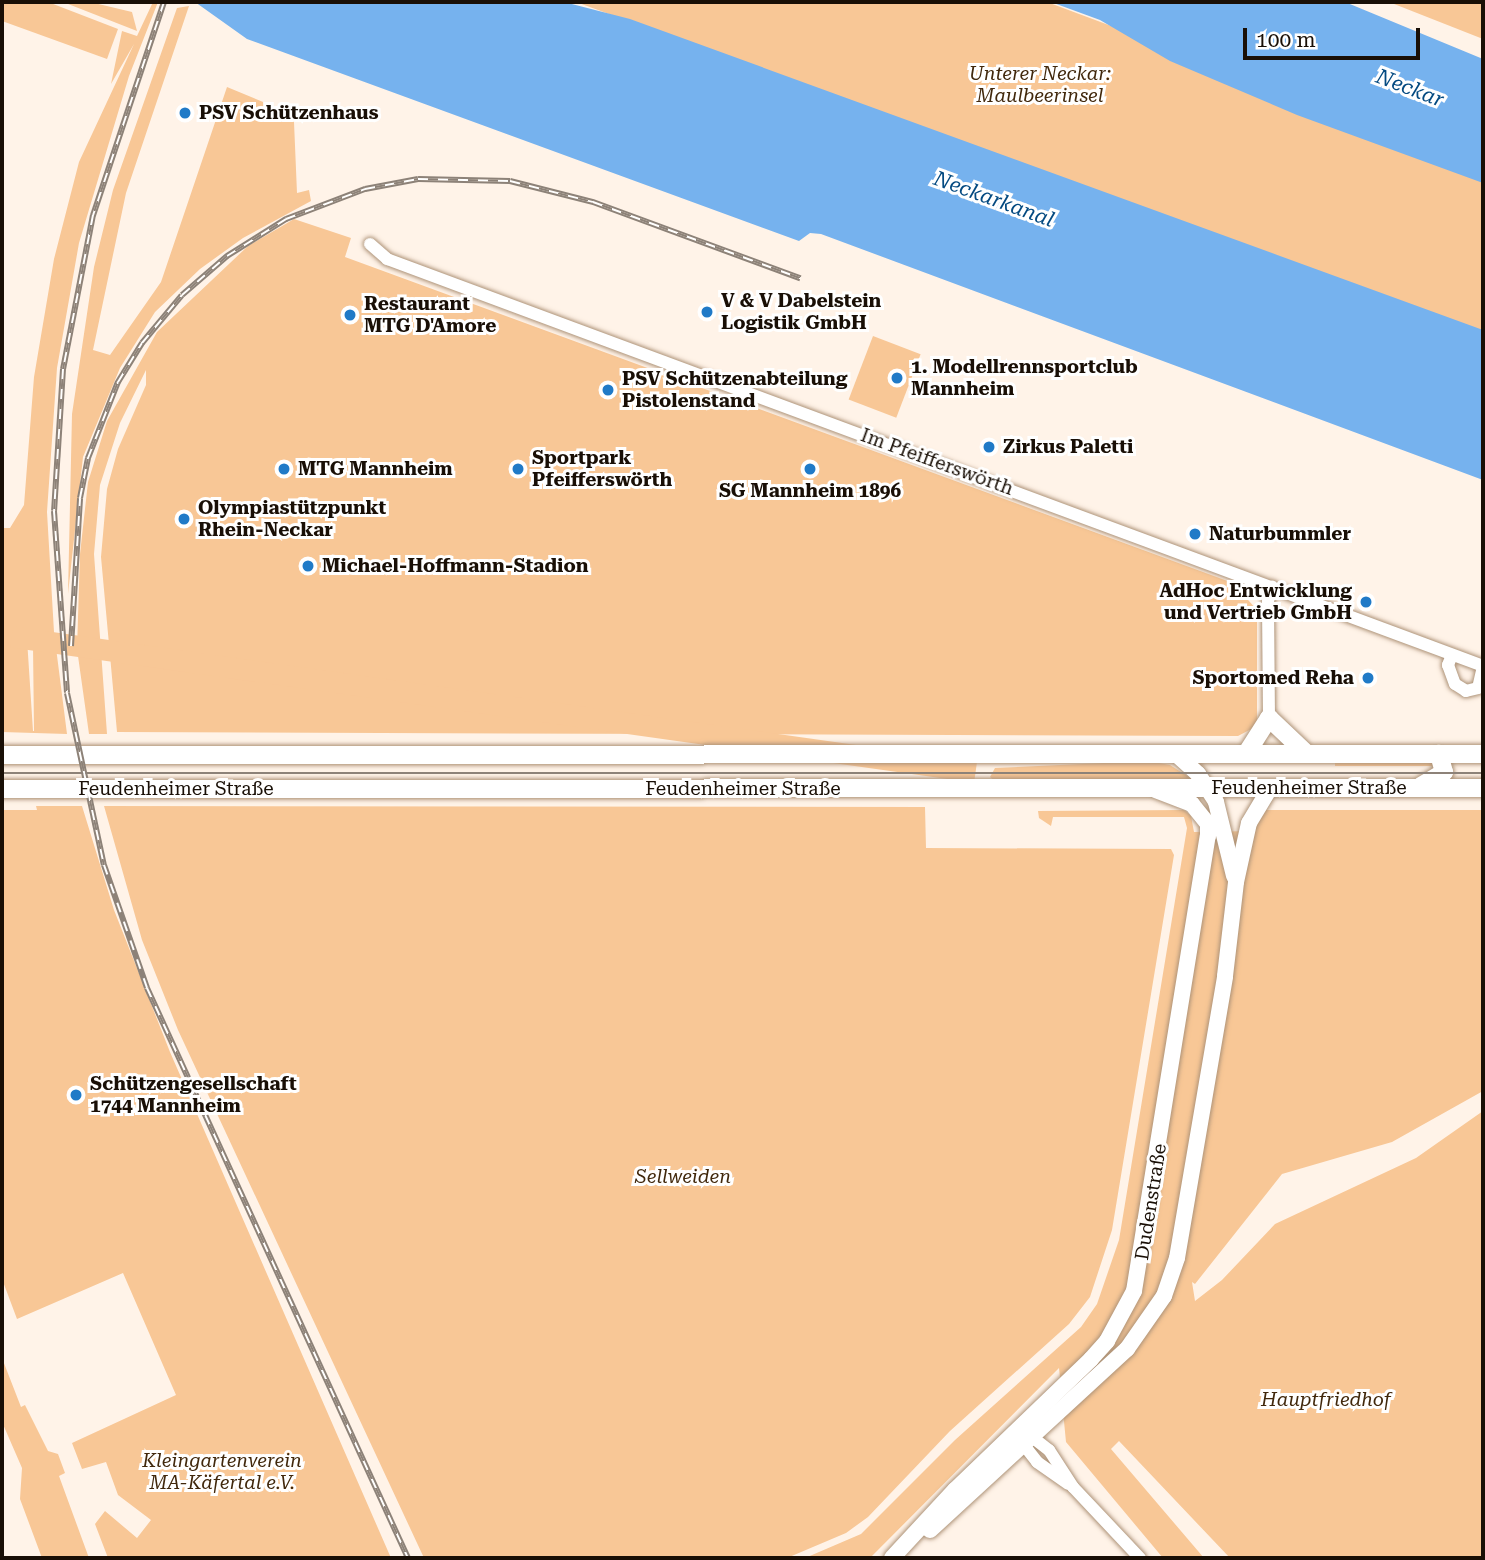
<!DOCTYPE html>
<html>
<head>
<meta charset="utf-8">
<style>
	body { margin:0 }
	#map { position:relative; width:1485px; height:1560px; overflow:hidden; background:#fff3e8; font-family:"Roboto Serif",serif }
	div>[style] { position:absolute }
	.green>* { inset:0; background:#f8c796; transform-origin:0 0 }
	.water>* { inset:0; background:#76b2ee }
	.roads { filter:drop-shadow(0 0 2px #ae9378) drop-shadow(0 0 2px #ae9378) }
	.minor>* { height:12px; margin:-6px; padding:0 6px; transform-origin:6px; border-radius:6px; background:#fff }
	.tertiary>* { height:16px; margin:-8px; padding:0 8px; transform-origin:8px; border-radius:8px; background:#fff }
	.secondary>* { height:18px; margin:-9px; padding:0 9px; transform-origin:9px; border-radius:9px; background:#fff }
	.tram>* { height:2px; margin:-1px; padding:0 1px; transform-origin:1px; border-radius:1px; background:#8d8278 }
	.rail>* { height:6px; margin-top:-3px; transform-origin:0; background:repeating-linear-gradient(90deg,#fff 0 10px,#8d8278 0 20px); box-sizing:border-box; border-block:2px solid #8d8278 }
	.dots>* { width:19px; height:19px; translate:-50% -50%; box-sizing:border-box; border:4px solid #fff; border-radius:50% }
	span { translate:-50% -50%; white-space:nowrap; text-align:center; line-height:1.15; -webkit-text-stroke:6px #fff; paint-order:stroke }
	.park-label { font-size:19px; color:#41280c; font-style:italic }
	.poi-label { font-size:19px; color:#190f06; font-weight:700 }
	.left { translate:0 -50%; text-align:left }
	.right { translate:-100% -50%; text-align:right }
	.street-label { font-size:19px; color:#190f06 }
	.water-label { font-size:21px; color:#044a81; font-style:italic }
	.frame { position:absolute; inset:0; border:4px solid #190f06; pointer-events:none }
	.scale { position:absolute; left:1243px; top:28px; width:177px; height:32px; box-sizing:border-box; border:4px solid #190f06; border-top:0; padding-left:9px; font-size:21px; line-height:24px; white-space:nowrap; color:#190f06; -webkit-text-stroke:5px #fff; paint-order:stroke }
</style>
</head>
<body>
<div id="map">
	<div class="green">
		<i style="clip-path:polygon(2px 2px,48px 2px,118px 29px,107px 59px,2px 21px)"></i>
		<i style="clip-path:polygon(63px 2px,90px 2px,132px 12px,137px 31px)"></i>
		<i style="clip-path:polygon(evenodd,153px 2px,158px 2px,129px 76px,79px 243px,57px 368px,47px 512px,54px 632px,67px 734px,2px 732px,2px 528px,10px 528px,24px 505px,34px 377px,54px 259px,79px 162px,134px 44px,111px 84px,122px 31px,137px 36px,153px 2px,27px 639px,33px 646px,34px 731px,33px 731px,27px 639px)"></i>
		<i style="clip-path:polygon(576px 2px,1047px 2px,1483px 165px,1483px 331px)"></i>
		<i style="clip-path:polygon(1389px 2px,1483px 2px,1483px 39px)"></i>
		<i style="clip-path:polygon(189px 6px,126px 193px,93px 350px,110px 355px,161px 282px,227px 87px,290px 113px,294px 122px,297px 193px,309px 190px,311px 201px,243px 238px,200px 269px,155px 312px,120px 368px,83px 457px,68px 594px,72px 414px,94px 267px,113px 190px,177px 8px)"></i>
		<i style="clip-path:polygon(294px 219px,351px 238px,345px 257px,1233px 583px,1257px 610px,1257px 726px,1238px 736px,117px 732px,101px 557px,107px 489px,118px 449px,146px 385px,146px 370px,120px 423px,100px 485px,94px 554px,107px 734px,89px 734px,77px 649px,80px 554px,88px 482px,107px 421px,157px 332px,248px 246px)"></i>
		<i style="left:873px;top:336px;width:51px;height:68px;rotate:21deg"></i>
		<i style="clip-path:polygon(1148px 761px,1170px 765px,1195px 781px,995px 781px,990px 777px,995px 768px)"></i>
		<i style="left:1335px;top:761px;width:102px;height:5px"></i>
		<i style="left:977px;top:762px;width:21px;height:973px;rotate:98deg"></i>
		<i style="clip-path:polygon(36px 806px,82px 806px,114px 910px,170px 1052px,391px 1558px,108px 1558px,95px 1524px,105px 1511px,137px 1538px,151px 1520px,118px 1495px,106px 1462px,82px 1469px,72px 1443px,176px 1395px,123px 1273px,17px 1319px,2px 1279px,2px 810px,37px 810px)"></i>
		<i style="clip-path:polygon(104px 806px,925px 807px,926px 848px,1171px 849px,1174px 855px,1112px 1230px,1090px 1297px,1069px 1324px,950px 1431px,868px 1517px,846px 1533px,787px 1558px,424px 1558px,178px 1030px,142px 940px)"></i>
		<i style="clip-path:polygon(1184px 810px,1191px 816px,1194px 832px,1255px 831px,1261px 810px,1483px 810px,1483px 1091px,1392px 1142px,1282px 1174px,1195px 1284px,1192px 1282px,1195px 1301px,1222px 1280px,1275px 1224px,1416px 1158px,1483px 1111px,1483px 1558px,1230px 1558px,1119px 1441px,1111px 1449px,1204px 1558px,1163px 1558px,1066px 1442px,1062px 1401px,1035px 1427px,1062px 1396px,1059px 1368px,870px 1558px,805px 1558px,861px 1534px,955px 1440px,1081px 1327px,1097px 1304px,1119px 1240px,1187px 828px,1184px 817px,1053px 817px,1051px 826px,1039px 818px,1038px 811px)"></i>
		<i style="clip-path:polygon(2px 1358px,21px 1407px,25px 1405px,48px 1451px,58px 1454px,65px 1473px,59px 1476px,89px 1558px,42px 1558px,20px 1499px,22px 1468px,2px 1422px)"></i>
	</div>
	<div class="water">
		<i style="clip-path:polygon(195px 2px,564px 2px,630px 19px,1483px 330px,1483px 480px,821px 234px,810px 233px,799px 241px,247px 39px)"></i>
		<i style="clip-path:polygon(1051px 2px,1345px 2px,1483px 59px,1483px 183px,1297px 115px,1170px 61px,1100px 20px)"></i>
	</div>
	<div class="roads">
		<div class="minor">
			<i style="left:370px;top:244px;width:23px;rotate:41deg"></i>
			<i style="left:387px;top:259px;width:1169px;rotate:20.37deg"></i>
			<i style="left:1452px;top:655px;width:11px;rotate:112deg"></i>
			<i style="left:1448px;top:665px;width:20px;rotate:70deg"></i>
			<i style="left:1455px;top:684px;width:13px;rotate:32deg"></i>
			<i style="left:1466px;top:691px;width:12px;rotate:-14deg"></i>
			<i style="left:1478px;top:688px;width:23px;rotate:-77deg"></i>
			<i style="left:1269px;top:718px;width:117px;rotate:-90.5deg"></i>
			<i style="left:1268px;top:601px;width:15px;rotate:-74deg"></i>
			<i style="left:1027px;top:1433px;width:28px;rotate:38deg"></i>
			<i style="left:1049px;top:1450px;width:44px;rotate:57deg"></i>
			<i style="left:1073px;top:1487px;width:98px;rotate:46.7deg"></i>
			<i style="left:1020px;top:1440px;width:28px;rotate:52deg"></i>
			<i style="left:1037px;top:1462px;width:38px;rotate:35deg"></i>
		</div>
		<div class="tertiary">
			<i style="left:1176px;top:754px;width:30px;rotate:42deg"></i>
			<i style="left:1198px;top:774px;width:33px;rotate:57deg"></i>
			<i style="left:1216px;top:802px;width:76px;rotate:76.3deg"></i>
			<i style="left:930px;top:1530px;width:268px;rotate:-42.6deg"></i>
			<i style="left:1127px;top:1349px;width:65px;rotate:-55.1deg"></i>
			<i style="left:1164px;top:1296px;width:40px;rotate:-71.1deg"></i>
			<i style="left:1177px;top:1258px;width:286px;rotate:-80.3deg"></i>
			<i style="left:1225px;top:976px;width:95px;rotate:-83.3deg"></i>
			<i style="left:1236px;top:882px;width:60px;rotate:-77.6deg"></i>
			<i style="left:1249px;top:823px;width:41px;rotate:-59deg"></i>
			<i style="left:892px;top:1558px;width:93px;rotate:-47.2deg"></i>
			<i style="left:955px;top:1490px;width:189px;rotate:-43.9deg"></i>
			<i style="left:1091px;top:1359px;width:24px;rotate:-48deg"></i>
			<i style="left:1107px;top:1341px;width:57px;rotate:-61.6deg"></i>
			<i style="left:1134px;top:1291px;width:461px;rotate:-80.8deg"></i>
			<i style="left:1208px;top:836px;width:12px;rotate:-90deg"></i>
			<i style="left:1208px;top:824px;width:26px;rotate:-129deg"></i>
			<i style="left:1192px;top:804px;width:39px;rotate:-159deg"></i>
		</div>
		<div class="secondary">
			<i style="left:1246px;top:754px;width:43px;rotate:-57.4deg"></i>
			<i style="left:1269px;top:718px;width:52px;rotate:43.5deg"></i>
			<i style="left:2px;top:755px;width:1481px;rotate:-0.04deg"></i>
			<i style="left:1421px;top:786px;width:27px;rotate:-31deg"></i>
			<i style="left:1444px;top:772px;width:19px;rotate:-106deg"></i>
			<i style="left:2px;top:789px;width:1481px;rotate:-0.04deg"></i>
		</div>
	</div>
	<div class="tram">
		<i style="left:2px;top:773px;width:1481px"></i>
	</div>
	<div class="rail">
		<i style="left:164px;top:2px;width:225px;rotate:108.4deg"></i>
		<i style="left:93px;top:215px;width:157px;rotate:101deg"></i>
		<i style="left:63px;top:369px;width:142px;rotate:93.6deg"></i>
		<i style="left:54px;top:511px;width:182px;rotate:85.9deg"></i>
		<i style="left:67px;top:693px;width:176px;rotate:77.9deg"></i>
		<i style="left:104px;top:865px;width:130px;rotate:70.7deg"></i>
		<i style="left:147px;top:988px;width:627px;rotate:65.4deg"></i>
		<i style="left:71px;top:646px;width:148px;rotate:-86.5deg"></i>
		<i style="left:80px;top:498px;width:41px;rotate:-78.7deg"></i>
		<i style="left:88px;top:458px;width:82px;rotate:-68.5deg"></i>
		<i style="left:118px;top:382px;width:46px;rotate:-58.4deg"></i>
		<i style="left:142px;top:343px;width:62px;rotate:-50.2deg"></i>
		<i style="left:182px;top:295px;width:60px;rotate:-40.9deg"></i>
		<i style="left:227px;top:256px;width:70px;rotate:-32.1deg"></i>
		<i style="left:286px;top:219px;width:85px;rotate:-20.8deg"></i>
		<i style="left:365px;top:189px;width:54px;rotate:-10.7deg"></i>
		<i style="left:418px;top:179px;width:92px;rotate:1.2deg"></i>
		<i style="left:510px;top:181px;width:86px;rotate:14.2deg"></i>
		<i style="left:593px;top:202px;width:221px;rotate:20.2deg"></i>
	</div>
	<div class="dots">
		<i style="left:185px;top:113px;background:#207ac7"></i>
		<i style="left:707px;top:312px;background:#207ac7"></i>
		<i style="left:350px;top:315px;background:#207ac7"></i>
		<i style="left:897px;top:378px;background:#207ac7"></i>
		<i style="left:608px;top:390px;background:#207ac7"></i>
		<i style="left:989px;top:447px;background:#207ac7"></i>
		<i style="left:284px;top:469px;background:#207ac7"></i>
		<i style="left:518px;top:469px;background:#207ac7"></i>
		<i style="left:810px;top:469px;background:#207ac7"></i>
		<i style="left:184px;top:519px;background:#207ac7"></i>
		<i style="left:1195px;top:534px;background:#207ac7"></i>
		<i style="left:308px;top:566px;background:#207ac7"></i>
		<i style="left:1366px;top:602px;background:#207ac7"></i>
		<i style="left:1368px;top:678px;background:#207ac7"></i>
		<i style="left:76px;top:1095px;background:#207ac7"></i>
	</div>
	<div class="park-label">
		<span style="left:1040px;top:85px">Unterer Neckar:<br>Maulbeerinsel</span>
		<span style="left:683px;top:1177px">Sellweiden</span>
		<span style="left:1326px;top:1400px">Hauptfriedhof</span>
		<span style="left:222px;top:1472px">Kleingartenverein<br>MA-Käfertal e.V.</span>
	</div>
	<div class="poi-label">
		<span class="left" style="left:199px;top:113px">PSV Schützenhaus</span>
		<span class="left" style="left:721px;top:312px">V &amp; V Dabelstein<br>Logistik GmbH</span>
		<span class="left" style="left:364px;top:315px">Restaurant<br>MTG D'Amore</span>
		<span class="left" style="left:911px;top:378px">1. Modellrennsportclub<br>Mannheim</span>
		<span class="left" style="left:622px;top:390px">PSV Schützenabteilung<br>Pistolenstand</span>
		<span class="left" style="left:1003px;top:447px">Zirkus Paletti</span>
		<span class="left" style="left:532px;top:469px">Sportpark<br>Pfeifferswörth</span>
		<span class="left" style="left:298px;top:469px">MTG Mannheim</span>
		<span style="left:810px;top:491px">SG Mannheim 1896</span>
		<span class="left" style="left:198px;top:519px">Olympiastützpunkt<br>Rhein-Neckar</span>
		<span class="left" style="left:1209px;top:534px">Naturbummler</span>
		<span class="left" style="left:322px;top:566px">Michael-Hoffmann-Stadion</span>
		<span class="right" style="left:1352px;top:602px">AdHoc Entwicklung<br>und Vertrieb GmbH</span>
		<span class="right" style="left:1354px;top:678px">Sportomed Reha</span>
		<span class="left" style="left:90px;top:1095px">Schützengesellschaft<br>1744 Mannheim</span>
	</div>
	<div class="street-label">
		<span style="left:937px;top:462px;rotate:20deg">Im Pfeifferswörth</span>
		<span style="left:1309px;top:788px">Feudenheimer Straße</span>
		<span style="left:176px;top:789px">Feudenheimer Straße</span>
		<span style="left:743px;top:789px">Feudenheimer Straße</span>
		<span style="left:1151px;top:1202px;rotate:-81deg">Dudenstraße</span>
	</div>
	<div class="water-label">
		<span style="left:1410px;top:88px;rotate:21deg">Neckar</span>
		<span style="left:994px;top:199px;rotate:20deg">Neckarkanal</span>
	</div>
	<div class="frame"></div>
	<div class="scale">100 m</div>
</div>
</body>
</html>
